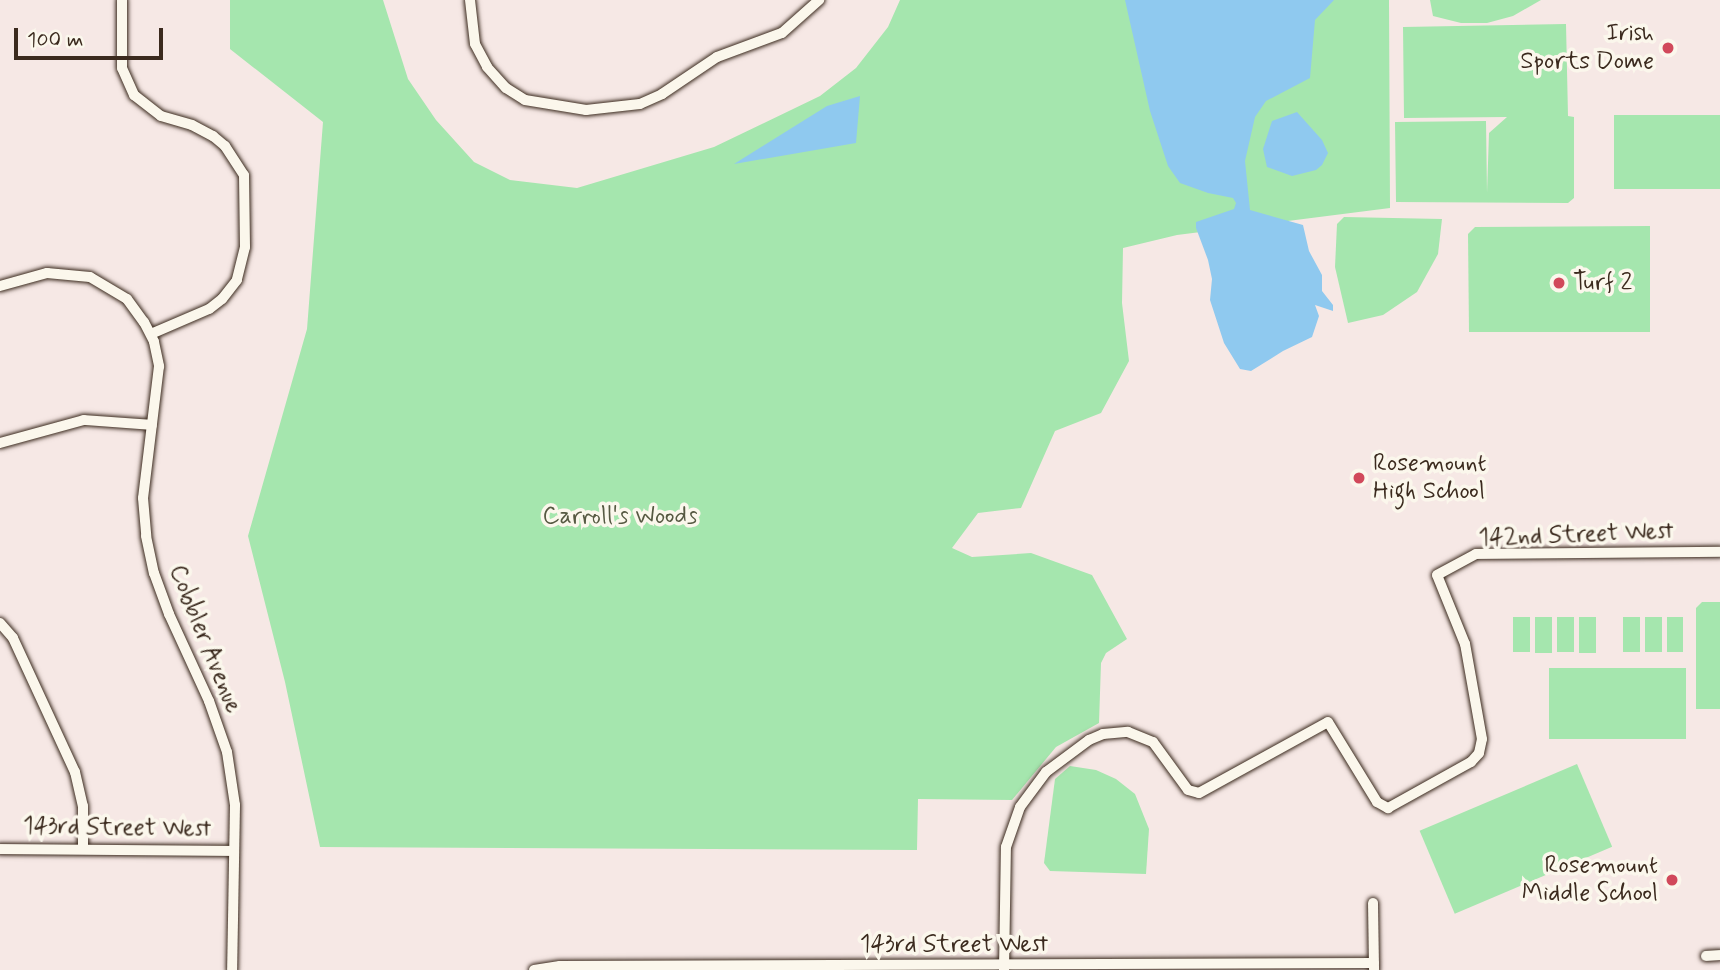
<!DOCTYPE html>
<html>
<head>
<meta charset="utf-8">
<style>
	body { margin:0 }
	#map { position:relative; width:1720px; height:970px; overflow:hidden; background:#f6e8e5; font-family:Mynerve,sans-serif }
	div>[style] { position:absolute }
	.green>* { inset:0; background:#a5e6ae; transform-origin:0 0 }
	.water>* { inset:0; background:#8fc9ef }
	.roads { filter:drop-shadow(0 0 2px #3b2a1e) drop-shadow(0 0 2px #3b2a1e) }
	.minor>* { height:10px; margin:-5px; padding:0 5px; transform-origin:5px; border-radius:5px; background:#fbf7ec }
	.dots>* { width:19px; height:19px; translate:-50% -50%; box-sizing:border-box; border:4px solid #fbf7ec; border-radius:50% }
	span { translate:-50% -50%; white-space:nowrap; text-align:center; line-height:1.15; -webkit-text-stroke:7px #fbf7ec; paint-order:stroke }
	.poi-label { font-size:24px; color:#3b2a1e }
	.right { translate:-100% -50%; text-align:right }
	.left { translate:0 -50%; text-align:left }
	.park-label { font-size:24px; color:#565942 }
	.street-label { font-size:24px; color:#3b2a1e }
	.scale { position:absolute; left:14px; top:28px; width:149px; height:32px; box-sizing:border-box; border:4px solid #3b2a1e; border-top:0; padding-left:9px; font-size:21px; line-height:24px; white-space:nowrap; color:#3b2a1e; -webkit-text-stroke:5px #fbf7ec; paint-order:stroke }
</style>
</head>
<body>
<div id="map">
	<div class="green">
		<i style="clip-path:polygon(230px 0,383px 0,408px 79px,436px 120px,474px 162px,510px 180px,577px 188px,714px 147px,820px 96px,856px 68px,888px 27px,900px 0,1389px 0,1390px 208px,1177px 235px,1123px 248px,1122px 303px,1129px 361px,1101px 413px,1055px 431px,1021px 508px,978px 513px,952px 548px,972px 557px,1031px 553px,1092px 575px,1127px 639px,1106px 653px,1101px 663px,1099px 723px,1056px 747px,1012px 800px,918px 799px,917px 850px,320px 847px,285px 682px,248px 536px,307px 329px,323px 122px,230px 49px)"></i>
		<i style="clip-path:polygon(1430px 0,1541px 0,1513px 16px,1487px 23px,1461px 23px,1433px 16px)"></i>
		<i style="clip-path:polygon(1566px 24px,1568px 116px,1574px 117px,1574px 198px,1568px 203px,1396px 202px,1395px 122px,1486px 121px,1487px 193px,1489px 133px,1507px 117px,1404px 118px,1403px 27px)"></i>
		<i style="left:1614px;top:115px;width:106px;height:74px"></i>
		<i style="clip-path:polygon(1344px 217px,1442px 219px,1438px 254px,1417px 292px,1383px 315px,1348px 323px,1335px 267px,1337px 224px)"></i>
		<i style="clip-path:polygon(1650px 226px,1650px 332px,1469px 332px,1468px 234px,1475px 227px)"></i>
		<i style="clip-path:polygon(1702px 602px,1720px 602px,1720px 709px,1696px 709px,1696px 608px)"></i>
		<i style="left:1513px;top:617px;width:17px;height:35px"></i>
		<i style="left:1535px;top:617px;width:17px;height:36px"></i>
		<i style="left:1557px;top:617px;width:17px;height:35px"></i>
		<i style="left:1579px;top:617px;width:17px;height:36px"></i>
		<i style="left:1623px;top:617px;width:17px;height:35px"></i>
		<i style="left:1645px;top:617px;width:17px;height:35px"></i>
		<i style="left:1667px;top:617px;width:16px;height:35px"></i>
		<i style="left:1549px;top:668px;width:137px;height:71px"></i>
		<i style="left:1577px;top:764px;width:90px;height:171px;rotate:67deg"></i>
		<i style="clip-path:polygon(1070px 766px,1096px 770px,1116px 779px,1135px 794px,1149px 829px,1146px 874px,1050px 871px,1044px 863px,1055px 779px)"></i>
	</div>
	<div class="water">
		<i style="clip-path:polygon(1125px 0,1334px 0,1315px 20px,1310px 78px,1266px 101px,1255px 117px,1245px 161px,1250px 210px,1303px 225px,1309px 251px,1322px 275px,1322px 291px,1333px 305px,1333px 311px,1315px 305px,1319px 316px,1312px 337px,1283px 351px,1251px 371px,1240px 369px,1224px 343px,1210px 300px,1212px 279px,1208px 260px,1196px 228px,1196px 222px,1234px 209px,1236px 203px,1233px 198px,1208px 193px,1180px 183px,1168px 166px,1150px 111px)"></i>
		<i style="clip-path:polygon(860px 96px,856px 143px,734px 164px,827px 106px)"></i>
		<i style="clip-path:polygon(1297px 112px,1322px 140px,1328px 153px,1322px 165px,1316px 170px,1292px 176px,1267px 167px,1263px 149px,1272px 121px)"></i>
	</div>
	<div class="roads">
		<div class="minor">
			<i style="left:122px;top:0;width:68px;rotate:90deg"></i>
			<i style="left:122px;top:68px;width:30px;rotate:66deg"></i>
			<i style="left:134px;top:95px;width:34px;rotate:38deg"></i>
			<i style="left:161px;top:116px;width:32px;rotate:16deg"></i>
			<i style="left:192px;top:125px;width:24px;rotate:28deg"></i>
			<i style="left:213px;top:136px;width:16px;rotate:40deg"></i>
			<i style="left:225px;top:146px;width:35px;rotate:57deg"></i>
			<i style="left:244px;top:175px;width:72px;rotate:89.2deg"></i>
			<i style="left:245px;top:247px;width:34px;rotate:104deg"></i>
			<i style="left:237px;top:280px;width:24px;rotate:128deg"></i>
			<i style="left:222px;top:299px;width:16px;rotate:142deg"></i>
			<i style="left:209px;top:309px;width:63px;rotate:156.7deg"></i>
			<i style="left:470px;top:0;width:44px;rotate:83.5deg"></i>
			<i style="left:475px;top:44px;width:26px;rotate:62deg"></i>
			<i style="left:487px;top:67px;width:28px;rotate:48deg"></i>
			<i style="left:506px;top:88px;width:22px;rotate:32deg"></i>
			<i style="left:525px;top:100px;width:62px;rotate:9.3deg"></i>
			<i style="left:586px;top:110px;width:54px;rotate:-6.3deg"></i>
			<i style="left:640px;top:104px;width:24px;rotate:-24deg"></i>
			<i style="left:662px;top:94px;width:66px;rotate:-33.9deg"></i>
			<i style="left:717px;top:57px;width:69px;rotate:-20.3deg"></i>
			<i style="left:782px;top:33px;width:50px;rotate:-41.7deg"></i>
			<i style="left:0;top:286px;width:49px;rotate:-15.5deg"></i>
			<i style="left:47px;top:273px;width:43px;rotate:5.3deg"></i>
			<i style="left:90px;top:277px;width:43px;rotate:30.7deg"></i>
			<i style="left:127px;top:299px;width:29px;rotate:54deg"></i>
			<i style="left:144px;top:322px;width:22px;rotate:63deg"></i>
			<i style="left:154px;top:342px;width:25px;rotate:78deg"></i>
			<i style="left:159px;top:366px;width:133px;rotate:96.9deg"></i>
			<i style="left:143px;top:498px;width:38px;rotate:85deg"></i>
			<i style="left:146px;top:536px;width:38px;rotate:78deg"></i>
			<i style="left:154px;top:573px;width:44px;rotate:69.9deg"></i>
			<i style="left:169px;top:614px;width:96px;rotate:65.3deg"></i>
			<i style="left:209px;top:701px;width:54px;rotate:70.6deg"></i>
			<i style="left:227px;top:752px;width:54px;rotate:81.4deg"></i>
			<i style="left:235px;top:805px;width:165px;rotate:91deg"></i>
			<i style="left:0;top:443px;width:87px;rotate:-15.3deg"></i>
			<i style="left:84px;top:420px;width:68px;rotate:4.2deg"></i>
			<i style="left:0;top:623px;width:20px;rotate:49deg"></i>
			<i style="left:13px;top:638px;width:148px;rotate:65.2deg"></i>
			<i style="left:75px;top:772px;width:35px;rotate:77deg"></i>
			<i style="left:83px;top:806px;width:42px;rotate:90deg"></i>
			<i style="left:0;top:849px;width:234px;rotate:0.5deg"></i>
			<i style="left:1373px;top:903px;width:67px;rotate:89.1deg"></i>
			<i style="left:1706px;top:956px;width:14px;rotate:-4deg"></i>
			<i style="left:534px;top:970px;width:26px;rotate:-9deg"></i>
			<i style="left:560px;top:966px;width:814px;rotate:-0.21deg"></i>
			<i style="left:1004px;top:970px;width:123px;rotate:-89.1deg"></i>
			<i style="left:1006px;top:847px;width:42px;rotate:-70.7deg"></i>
			<i style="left:1020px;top:807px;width:44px;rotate:-53.4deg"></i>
			<i style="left:1046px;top:772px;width:54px;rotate:-36.7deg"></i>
			<i style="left:1089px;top:740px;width:15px;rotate:-23deg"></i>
			<i style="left:1103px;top:734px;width:25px;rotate:-5deg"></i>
			<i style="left:1128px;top:732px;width:27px;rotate:22deg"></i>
			<i style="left:1153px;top:742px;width:59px;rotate:53.9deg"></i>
			<i style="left:1188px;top:790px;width:11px;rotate:15deg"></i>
			<i style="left:1199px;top:793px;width:147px;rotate:-28.8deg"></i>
			<i style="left:1328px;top:722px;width:94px;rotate:58.5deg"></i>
			<i style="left:1377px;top:802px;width:13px;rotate:29deg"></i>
			<i style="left:1388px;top:808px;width:95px;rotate:-29deg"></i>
			<i style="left:1471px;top:762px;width:12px;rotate:-48deg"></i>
			<i style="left:1479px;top:753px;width:14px;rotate:-78deg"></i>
			<i style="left:1482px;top:739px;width:97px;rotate:-100.1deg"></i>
			<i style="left:1465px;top:644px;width:74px;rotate:-112.1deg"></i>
			<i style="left:1437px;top:575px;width:44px;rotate:-28.3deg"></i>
			<i style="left:1476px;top:554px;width:244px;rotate:-0.5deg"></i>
		</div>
	</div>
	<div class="dots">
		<i style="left:1668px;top:48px;background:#d1495b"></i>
		<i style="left:1559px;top:283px;background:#d1495b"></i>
		<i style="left:1359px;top:478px;background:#d1495b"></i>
		<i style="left:1672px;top:880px;background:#d1495b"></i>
	</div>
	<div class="poi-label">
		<span class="right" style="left:1654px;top:48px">Irish<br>Sports Dome</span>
		<span class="left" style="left:1573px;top:283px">Turf 2</span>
		<span class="left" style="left:1373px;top:478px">Rosemount<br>High School</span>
		<span class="right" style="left:1658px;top:880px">Rosemount<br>Middle School</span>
	</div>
	<div class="park-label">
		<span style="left:620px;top:517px">Carroll's Woods</span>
	</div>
	<div class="street-label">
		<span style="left:1576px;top:535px;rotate:-2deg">142nd Street West</span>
		<span style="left:205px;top:639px;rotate:68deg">Cobbler Avenue</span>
		<span style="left:117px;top:828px;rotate:1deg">143rd Street West</span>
		<span style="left:954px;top:945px">143rd Street West</span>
	</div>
	<div class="scale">100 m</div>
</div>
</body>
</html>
